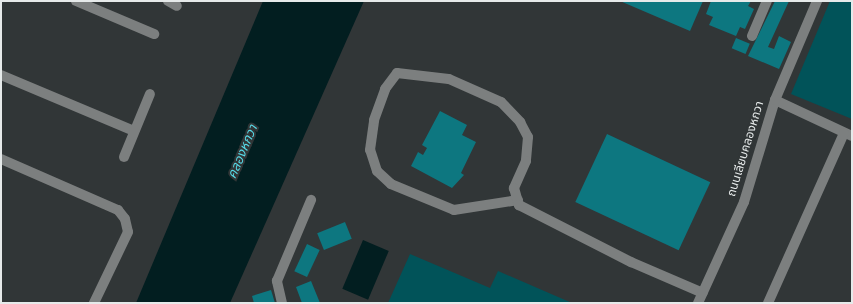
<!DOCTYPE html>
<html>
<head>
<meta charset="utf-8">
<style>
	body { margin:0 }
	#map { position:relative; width:853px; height:304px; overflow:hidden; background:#313637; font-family:"Asap Condensed","Noto Sans Thai",sans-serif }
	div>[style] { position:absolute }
	.green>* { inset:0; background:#015359 }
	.water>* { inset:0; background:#021e20; transform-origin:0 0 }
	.building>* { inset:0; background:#0d7780; transform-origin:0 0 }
	.minor>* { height:10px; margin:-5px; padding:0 5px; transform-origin:5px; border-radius:5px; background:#7c7f7f }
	span { translate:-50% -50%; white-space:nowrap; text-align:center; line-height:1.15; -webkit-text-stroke:4px #313637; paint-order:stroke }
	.street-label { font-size:12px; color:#e6eaea }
	.water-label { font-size:13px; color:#57dce9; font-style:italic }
	.frame { position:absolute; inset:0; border:2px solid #e6eaea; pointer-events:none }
</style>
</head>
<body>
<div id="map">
	<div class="green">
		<i style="clip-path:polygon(830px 1px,852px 1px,852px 119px,791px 94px)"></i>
		<i style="clip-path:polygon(410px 254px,490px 288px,498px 271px,572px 303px,388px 303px)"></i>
	</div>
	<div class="water">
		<i style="clip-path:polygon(263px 1px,364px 1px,230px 303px,136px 303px)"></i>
		<i style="left:363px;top:240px;width:28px;height:53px;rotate:23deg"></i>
	</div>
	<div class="building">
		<i style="clip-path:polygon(620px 1px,703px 1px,690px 31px)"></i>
		<i style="clip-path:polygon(711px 1px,751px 1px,748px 6px,754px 9px,745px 29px,740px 27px,736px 36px,709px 25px,713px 17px,706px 14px)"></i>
		<i style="clip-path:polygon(775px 1px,789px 1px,768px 47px,774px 49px,779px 36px,791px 42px,779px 69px,748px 56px)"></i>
		<i style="left:736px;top:38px;width:15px;height:11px;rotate:23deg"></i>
		<i style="clip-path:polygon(440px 111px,467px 125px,462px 135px,476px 142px,461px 173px,464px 175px,452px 188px,411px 166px,418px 152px,423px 155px,427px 148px,422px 145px)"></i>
		<i style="left:607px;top:134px;width:114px;height:75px;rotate:25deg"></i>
		<i style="left:345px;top:222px;width:18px;height:30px;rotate:68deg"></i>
		<i style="left:307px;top:244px;width:14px;height:30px;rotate:25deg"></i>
		<i style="clip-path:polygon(311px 281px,320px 303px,302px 303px,296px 287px)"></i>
		<i style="clip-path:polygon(271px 290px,275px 303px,254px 303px,252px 296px)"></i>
	</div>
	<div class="minor">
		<i style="left:76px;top:1px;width:85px;rotate:22.9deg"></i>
		<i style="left:168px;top:1px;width:10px;rotate:29deg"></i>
		<i style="left:752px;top:36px;width:38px;rotate:-67deg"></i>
		<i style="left:1px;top:75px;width:144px;rotate:22.8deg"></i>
		<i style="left:775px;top:100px;width:85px;rotate:25.1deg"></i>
		<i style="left:124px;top:157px;width:68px;rotate:-67.6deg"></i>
		<i style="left:1px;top:159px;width:128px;rotate:23.6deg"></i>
		<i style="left:118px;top:210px;width:11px;rotate:52deg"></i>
		<i style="left:125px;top:219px;width:13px;rotate:77deg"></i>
		<i style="left:128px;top:232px;width:79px;rotate:115.6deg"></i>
		<i style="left:518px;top:200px;width:65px;rotate:171.1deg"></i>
		<i style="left:454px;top:210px;width:68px;rotate:-157.6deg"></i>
		<i style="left:391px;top:184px;width:19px;rotate:-137deg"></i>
		<i style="left:377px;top:171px;width:22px;rotate:-108deg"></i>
		<i style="left:370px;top:150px;width:30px;rotate:-82deg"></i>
		<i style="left:374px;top:120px;width:33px;rotate:-70deg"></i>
		<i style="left:385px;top:89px;width:20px;rotate:-53deg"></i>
		<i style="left:397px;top:73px;width:52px;rotate:6.6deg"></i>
		<i style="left:449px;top:79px;width:57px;rotate:23.9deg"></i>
		<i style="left:501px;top:102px;width:28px;rotate:46deg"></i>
		<i style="left:520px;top:122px;width:17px;rotate:62deg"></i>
		<i style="left:528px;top:137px;width:24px;rotate:95deg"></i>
		<i style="left:526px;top:161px;width:30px;rotate:114deg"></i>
		<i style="left:514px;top:188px;width:18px;rotate:74deg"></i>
		<i style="left:519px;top:205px;width:126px;rotate:27deg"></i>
		<i style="left:631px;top:262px;width:78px;rotate:23.3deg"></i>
		<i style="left:282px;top:303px;width:23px;rotate:-103deg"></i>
		<i style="left:277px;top:281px;width:88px;rotate:-67.2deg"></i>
		<i style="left:698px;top:303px;width:111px;rotate:-65.5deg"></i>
		<i style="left:744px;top:202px;width:107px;rotate:-73.1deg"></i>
		<i style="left:775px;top:100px;width:108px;rotate:-67deg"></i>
		<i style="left:768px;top:303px;width:186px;rotate:-65.9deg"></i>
	</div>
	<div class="street-label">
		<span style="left:746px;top:149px;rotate:-73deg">ถนนเลียบคลองหกวา</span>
	</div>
	<div class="water-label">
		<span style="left:243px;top:152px;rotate:-67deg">คลองหกวา</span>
	</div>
	<div class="frame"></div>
</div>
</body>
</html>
